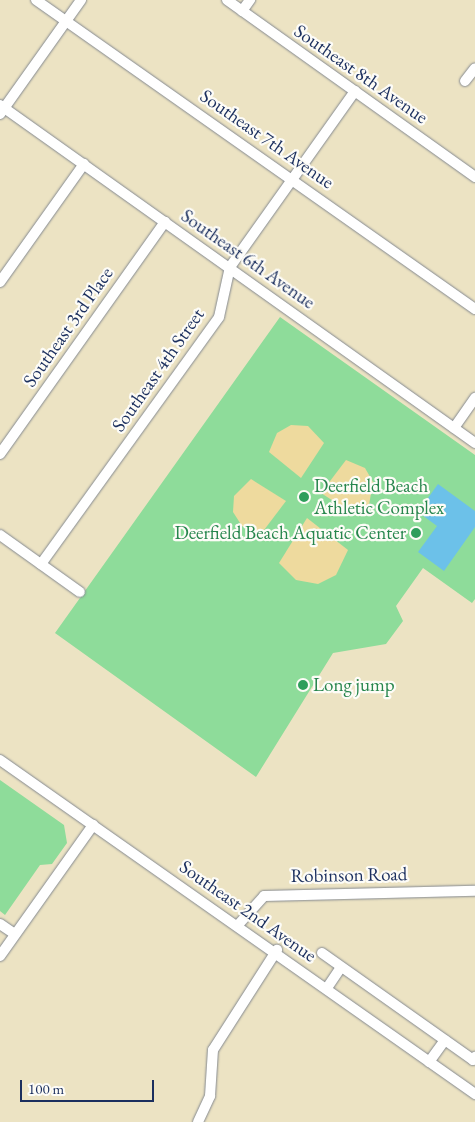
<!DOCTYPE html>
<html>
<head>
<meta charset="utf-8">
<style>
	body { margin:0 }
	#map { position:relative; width:475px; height:1122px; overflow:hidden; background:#ece3c3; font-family:"EB Garamond",serif }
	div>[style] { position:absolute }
	.green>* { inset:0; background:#8edc9a }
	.sand>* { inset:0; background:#eeda9e }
	.water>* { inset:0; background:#6cc1e9 }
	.roads { filter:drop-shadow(0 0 1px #848990) drop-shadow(0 0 1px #848990) }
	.minor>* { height:10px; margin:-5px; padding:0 5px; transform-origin:5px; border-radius:5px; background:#fff }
	.dots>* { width:14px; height:14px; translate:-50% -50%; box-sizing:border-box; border:2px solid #fdfcf7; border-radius:50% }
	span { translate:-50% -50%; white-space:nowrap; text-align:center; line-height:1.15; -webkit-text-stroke:4.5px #fdfcf7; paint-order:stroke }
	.street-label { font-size:19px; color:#1b2f5e }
	.leisure-label { font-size:19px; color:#27864d }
	.left { translate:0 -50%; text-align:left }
	.right { translate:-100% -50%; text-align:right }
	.scale { position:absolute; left:20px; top:1080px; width:134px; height:22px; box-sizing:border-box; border:2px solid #1b2f5e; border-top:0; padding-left:6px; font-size:15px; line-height:18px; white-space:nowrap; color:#1b2f5e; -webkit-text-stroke:4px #fdfcf7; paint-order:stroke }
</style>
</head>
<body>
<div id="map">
	<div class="green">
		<i style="clip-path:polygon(280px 317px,475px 455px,475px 599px,472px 603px,423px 568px,396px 606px,403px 621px,386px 644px,333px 653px,256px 777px,55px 633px)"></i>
		<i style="clip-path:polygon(0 780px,64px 825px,67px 843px,52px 864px,40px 865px,5px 915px,0 911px)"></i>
	</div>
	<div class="sand">
		<i style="clip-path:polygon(291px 425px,308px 426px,324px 443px,301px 478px,269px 452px,277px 433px)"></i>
		<i style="clip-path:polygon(346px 460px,365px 468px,373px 482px,369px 505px,355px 515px,321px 493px)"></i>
		<i style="clip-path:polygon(251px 479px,286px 501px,261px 534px,242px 526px,233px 512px,234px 496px)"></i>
		<i style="clip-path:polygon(307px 518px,348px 550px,336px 575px,318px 584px,296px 580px,279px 563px)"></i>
	</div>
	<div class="water">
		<i style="clip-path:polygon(438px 484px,475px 511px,475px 527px,444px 571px,418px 552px,437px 526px,418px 512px)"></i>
	</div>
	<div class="roads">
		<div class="minor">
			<i style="left:36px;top:0;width:537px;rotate:35.14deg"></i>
			<i style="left:227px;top:0;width:305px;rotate:35.5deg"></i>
			<i style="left:242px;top:11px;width:14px;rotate:-54deg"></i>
			<i style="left:465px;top:81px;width:16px;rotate:-52deg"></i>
			<i style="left:0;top:105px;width:583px;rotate:35.43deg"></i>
			<i style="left:0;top:114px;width:140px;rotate:-54.6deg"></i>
			<i style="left:0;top:282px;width:145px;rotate:-54.6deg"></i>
			<i style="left:454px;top:428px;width:37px;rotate:-55deg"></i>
			<i style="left:0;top:454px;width:285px;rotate:-54.6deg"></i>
			<i style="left:0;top:535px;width:98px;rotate:35.5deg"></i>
			<i style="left:41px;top:564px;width:304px;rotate:-54.2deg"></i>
			<i style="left:219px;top:317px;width:51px;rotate:-77.6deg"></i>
			<i style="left:230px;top:267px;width:216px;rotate:-54.6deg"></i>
			<i style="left:0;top:760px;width:581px;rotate:35.11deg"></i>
			<i style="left:0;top:924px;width:18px;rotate:34deg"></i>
			<i style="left:238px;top:925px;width:39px;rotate:-48deg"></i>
			<i style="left:264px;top:896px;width:211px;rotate:-1.4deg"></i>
			<i style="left:322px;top:953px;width:185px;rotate:35.3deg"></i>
			<i style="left:473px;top:1060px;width:4px;rotate:-56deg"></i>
			<i style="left:0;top:956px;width:161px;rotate:-54.6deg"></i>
			<i style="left:327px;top:988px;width:25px;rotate:-56deg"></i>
			<i style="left:429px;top:1062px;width:27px;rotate:-54deg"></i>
			<i style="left:198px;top:1122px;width:29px;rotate:-65deg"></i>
			<i style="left:210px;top:1096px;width:46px;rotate:-86.3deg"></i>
			<i style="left:213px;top:1050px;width:119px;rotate:-57.4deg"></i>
		</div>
	</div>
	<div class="dots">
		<i style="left:304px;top:497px;background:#2e9e5b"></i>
		<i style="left:416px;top:533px;background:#2e9e5b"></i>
		<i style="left:303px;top:685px;background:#2e9e5b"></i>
	</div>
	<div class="street-label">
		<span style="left:361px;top:74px;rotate:35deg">Southeast 8th Avenue</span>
		<span style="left:267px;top:139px;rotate:35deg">Southeast 7th Avenue</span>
		<span style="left:248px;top:259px;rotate:35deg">Southeast 6th Avenue</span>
		<span style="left:68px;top:327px;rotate:-55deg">Southeast 3rd Place</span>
		<span style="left:158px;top:370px;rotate:-55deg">Southeast 4th Street</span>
		<span style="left:349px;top:875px;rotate:-1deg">Robinson Road</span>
		<span style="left:248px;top:911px;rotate:35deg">Southeast 2nd Avenue</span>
	</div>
	<div class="leisure-label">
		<span class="left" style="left:314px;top:497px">Deerfield Beach<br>Athletic Complex</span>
		<span class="right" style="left:406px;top:533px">Deerfield Beach Aquatic Center</span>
		<span class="left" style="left:313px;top:685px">Long jump</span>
	</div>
	<div class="scale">100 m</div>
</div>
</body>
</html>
